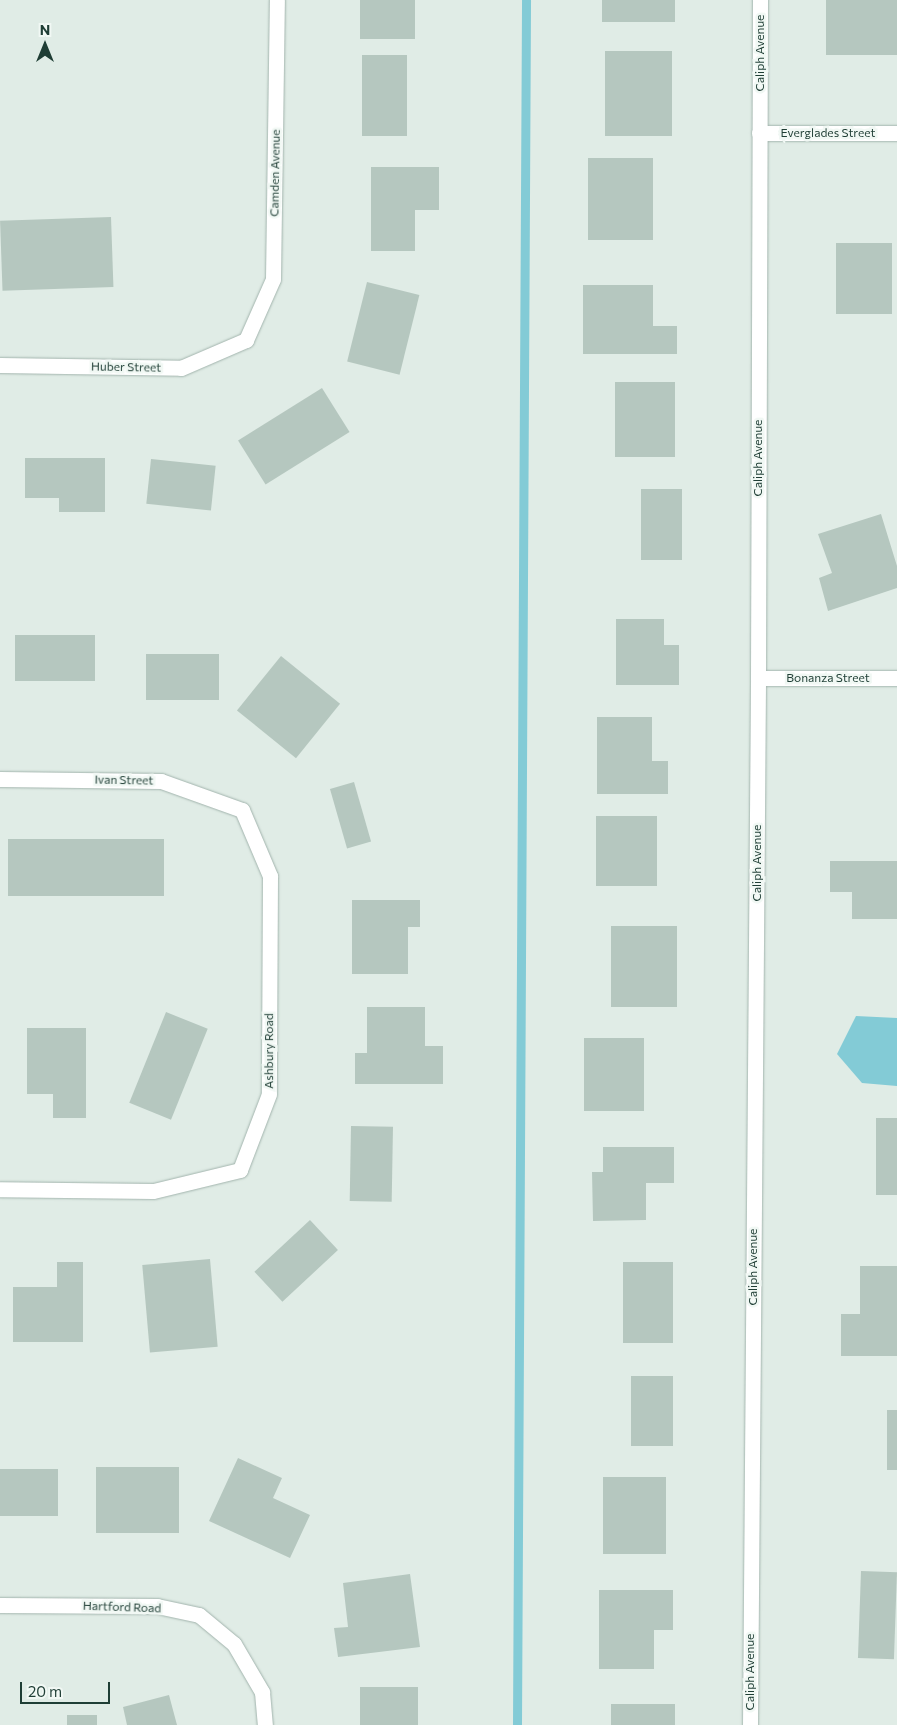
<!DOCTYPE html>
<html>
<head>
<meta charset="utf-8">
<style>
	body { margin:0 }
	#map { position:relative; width:897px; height:1725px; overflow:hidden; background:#e0ece6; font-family:Commissioner,sans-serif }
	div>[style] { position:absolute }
	.water>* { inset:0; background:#83cbd6 }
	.stream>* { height:9px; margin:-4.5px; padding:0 4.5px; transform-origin:4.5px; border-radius:4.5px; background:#83cbd6 }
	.building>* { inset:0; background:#b5c7bf; transform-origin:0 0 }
	.roads { filter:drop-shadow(0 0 1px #a2b4ad) drop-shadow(0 0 1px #a2b4ad) }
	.street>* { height:15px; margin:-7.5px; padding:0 7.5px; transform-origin:7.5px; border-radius:7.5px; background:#fff }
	span { translate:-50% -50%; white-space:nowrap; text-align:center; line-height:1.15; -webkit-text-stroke:5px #f1f8f4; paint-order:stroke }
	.street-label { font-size:12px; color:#1f3e35 }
	.north { position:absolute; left:20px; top:20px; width:50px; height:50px; -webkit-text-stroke:4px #f1f8f4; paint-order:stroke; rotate:0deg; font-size:14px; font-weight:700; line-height:20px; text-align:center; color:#1f3e35 }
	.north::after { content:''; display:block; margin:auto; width:18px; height:22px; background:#1f3e35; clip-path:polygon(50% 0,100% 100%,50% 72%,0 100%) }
	.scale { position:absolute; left:20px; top:1682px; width:90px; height:22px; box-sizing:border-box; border:2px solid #1f3e35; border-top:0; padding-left:6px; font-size:15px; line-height:18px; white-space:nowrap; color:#1f3e35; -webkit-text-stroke:4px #f1f8f4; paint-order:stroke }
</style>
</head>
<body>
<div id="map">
	<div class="water">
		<i style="clip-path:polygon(856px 1016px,897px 1018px,897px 1086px,862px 1083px,837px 1054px)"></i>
	</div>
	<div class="stream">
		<i style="left:517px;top:1725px;width:1725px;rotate:-89.7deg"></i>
	</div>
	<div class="building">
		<i style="left:360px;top:0;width:55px;height:39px"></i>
		<i style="left:602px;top:0;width:73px;height:22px"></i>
		<i style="left:826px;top:0;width:71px;height:55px"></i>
		<i style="left:605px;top:51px;width:67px;height:85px"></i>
		<i style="left:362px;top:55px;width:45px;height:81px"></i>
		<i style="left:588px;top:158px;width:65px;height:82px"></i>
		<i style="clip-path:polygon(371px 167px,439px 167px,439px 210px,415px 210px,415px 251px,371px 251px)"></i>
		<i style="left:111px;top:217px;width:70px;height:111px;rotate:88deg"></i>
		<i style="left:836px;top:243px;width:56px;height:71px"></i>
		<i style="left:367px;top:282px;width:54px;height:82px;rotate:14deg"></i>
		<i style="clip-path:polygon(583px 285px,653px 285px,653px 326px,677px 326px,677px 354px,583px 354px)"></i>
		<i style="left:615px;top:382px;width:60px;height:75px"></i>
		<i style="left:322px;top:388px;width:52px;height:99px;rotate:58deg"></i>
		<i style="clip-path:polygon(25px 458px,105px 458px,105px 512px,59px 512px,59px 498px,25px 498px)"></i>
		<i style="left:151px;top:459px;width:65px;height:45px;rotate:6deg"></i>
		<i style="left:641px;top:489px;width:41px;height:71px"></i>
		<i style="clip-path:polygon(881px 514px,897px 566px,897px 588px,828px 611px,819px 578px,832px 573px,818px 534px)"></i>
		<i style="clip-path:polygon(616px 619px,664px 619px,664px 645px,679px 645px,679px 685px,616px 685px)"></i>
		<i style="left:15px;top:635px;width:80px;height:46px"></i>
		<i style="left:146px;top:654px;width:73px;height:46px"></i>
		<i style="left:281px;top:656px;width:76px;height:70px;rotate:39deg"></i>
		<i style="clip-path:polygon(597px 717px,652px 717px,652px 761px,668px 761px,668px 794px,597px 794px)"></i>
		<i style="left:354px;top:782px;width:62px;height:25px;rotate:74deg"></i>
		<i style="left:596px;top:816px;width:61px;height:70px"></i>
		<i style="left:8px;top:839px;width:156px;height:57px"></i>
		<i style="clip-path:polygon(830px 861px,897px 861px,897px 919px,852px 919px,852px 892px,830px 892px)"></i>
		<i style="clip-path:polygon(352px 900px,420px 900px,420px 927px,408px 927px,408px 974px,352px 974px)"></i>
		<i style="left:611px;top:926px;width:66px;height:81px"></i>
		<i style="clip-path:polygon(367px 1007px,425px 1007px,425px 1046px,443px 1046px,443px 1084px,355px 1084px,355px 1053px,367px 1053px)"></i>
		<i style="left:166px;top:1012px;width:45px;height:98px;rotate:22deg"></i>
		<i style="clip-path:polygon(27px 1028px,86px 1028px,86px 1118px,53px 1118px,53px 1094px,27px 1094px)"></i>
		<i style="left:584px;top:1038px;width:60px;height:73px"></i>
		<i style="left:876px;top:1118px;width:21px;height:77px"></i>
		<i style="left:351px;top:1126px;width:42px;height:75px;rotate:1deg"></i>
		<i style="clip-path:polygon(603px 1147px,674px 1147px,674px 1183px,646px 1183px,646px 1220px,593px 1221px,592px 1172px,603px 1172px)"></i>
		<i style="left:310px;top:1220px;width:41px;height:76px;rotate:47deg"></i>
		<i style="left:210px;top:1259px;width:88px;height:68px;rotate:85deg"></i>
		<i style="clip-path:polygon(57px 1262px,83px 1262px,83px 1342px,13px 1342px,13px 1287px,57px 1287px)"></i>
		<i style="left:623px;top:1262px;width:50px;height:81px"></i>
		<i style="clip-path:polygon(860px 1266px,897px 1266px,897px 1356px,841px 1356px,841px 1314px,860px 1314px)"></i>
		<i style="left:631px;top:1376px;width:42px;height:70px"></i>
		<i style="left:887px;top:1410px;width:10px;height:60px"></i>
		<i style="clip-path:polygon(238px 1458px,282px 1478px,273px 1498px,310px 1515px,290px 1558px,209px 1521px)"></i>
		<i style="left:96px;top:1467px;width:83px;height:66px"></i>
		<i style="left:0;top:1469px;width:58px;height:47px"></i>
		<i style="left:603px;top:1477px;width:63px;height:77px"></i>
		<i style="left:861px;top:1571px;width:36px;height:87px;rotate:2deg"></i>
		<i style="clip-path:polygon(410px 1574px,420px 1647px,338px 1657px,334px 1628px,348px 1627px,343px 1583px)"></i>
		<i style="clip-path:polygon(599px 1590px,673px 1590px,673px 1630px,654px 1630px,654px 1669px,599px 1669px)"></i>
		<i style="left:360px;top:1687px;width:58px;height:38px"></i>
		<i style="clip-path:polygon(169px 1695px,177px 1725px,127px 1725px,123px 1707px)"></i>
		<i style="left:611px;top:1704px;width:64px;height:21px"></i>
		<i style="left:67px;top:1715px;width:30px;height:10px"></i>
	</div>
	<div class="roads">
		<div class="street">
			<i style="left:759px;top:133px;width:138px"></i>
			<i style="left:0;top:365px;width:181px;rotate:0.9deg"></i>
			<i style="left:181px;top:368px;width:71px;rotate:-23.3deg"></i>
			<i style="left:246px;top:340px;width:67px;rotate:-66.1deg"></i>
			<i style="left:273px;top:279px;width:279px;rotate:-89.2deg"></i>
			<i style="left:758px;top:678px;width:139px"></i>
			<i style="left:0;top:779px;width:161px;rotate:0.7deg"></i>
			<i style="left:161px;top:781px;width:86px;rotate:19.7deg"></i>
			<i style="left:242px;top:810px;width:72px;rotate:67deg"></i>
			<i style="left:270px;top:876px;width:218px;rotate:90.3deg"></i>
			<i style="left:269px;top:1094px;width:81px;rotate:110.9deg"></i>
			<i style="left:240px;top:1170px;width:89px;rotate:166.4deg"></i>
			<i style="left:153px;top:1191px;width:153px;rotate:-179.3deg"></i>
			<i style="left:0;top:1605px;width:157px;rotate:0.4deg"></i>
			<i style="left:157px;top:1606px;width:43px;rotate:12.1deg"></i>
			<i style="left:199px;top:1615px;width:45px;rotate:39.6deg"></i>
			<i style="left:234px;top:1644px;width:56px;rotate:59.7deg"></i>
			<i style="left:262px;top:1692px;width:33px;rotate:85deg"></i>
			<i style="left:750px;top:1725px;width:1047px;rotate:-89.56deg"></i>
			<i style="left:758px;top:678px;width:678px;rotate:-89.83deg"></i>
		</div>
	</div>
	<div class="street-label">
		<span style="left:760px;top:53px;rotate:-90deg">Caliph Avenue</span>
		<span style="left:828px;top:133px">Everglades Street</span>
		<span style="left:275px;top:173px;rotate:-89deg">Camden Avenue</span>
		<span style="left:126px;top:367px;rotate:1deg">Huber Street</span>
		<span style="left:758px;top:458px;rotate:-90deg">Caliph Avenue</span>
		<span style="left:828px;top:678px">Bonanza Street</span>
		<span style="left:124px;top:780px;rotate:1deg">Ivan Street</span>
		<span style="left:757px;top:863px;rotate:-90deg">Caliph Avenue</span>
		<span style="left:269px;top:1051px;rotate:-90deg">Ashbury Road</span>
		<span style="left:753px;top:1267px;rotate:-90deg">Caliph Avenue</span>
		<span style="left:122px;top:1607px;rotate:2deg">Hartford Road</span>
		<span style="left:750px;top:1672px;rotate:-90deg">Caliph Avenue</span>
	</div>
	<div class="north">N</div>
	<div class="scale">20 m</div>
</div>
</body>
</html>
